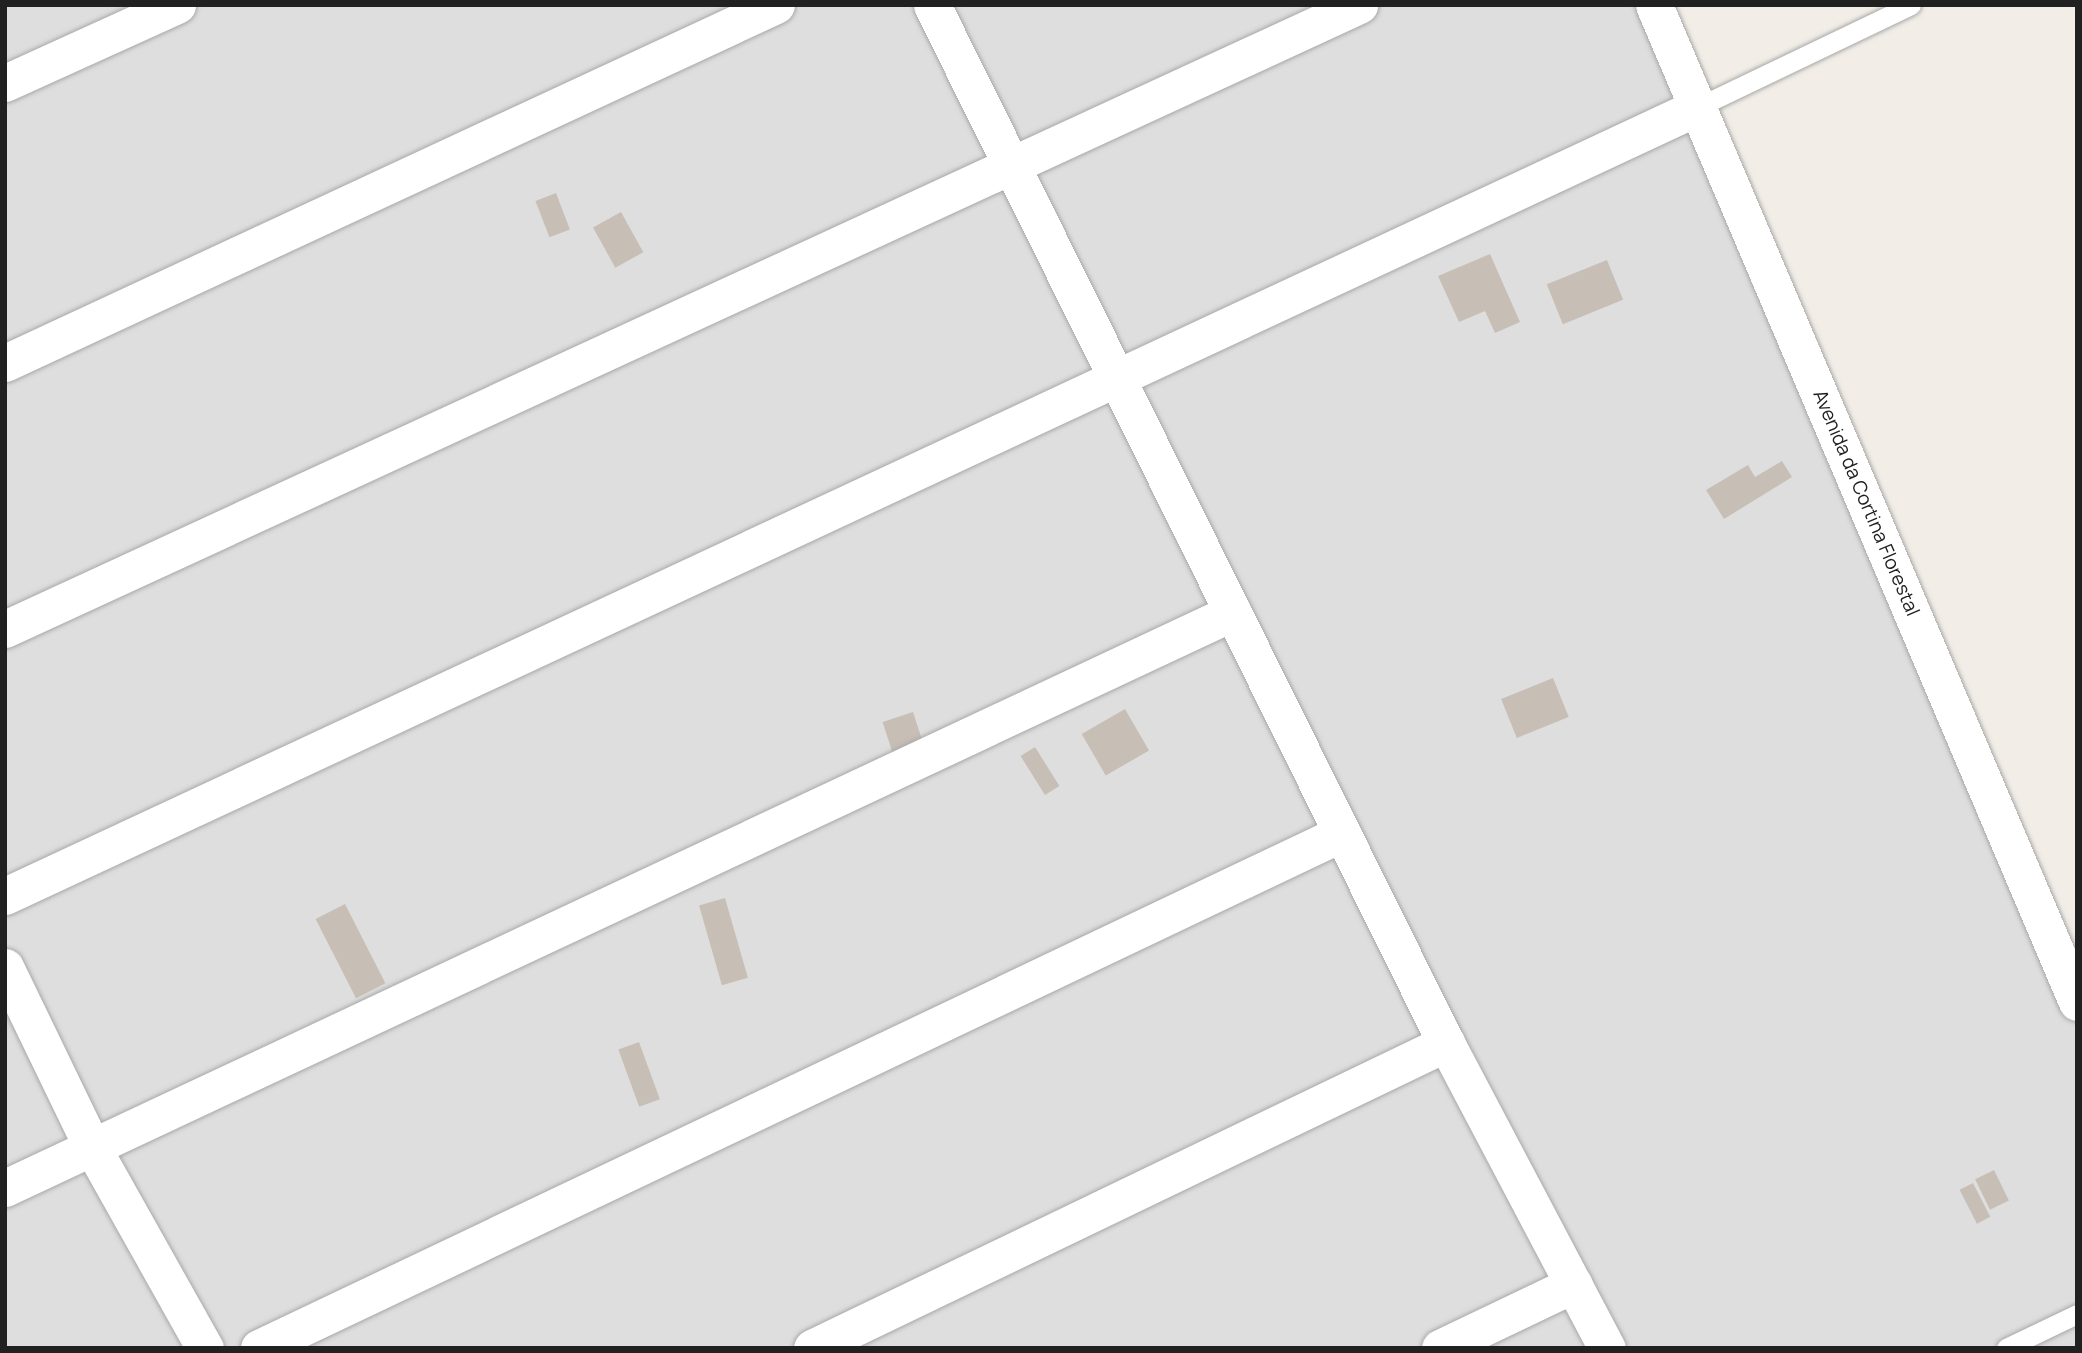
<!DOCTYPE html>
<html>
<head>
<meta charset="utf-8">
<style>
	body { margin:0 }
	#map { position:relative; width:2082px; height:1353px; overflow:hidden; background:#f2eee7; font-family:Manrope,sans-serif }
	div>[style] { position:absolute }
	.residential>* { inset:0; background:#dfdede }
	.building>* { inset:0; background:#c7beb6; transform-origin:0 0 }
	.roads { filter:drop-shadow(0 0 2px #a8a8a8) drop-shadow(0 0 2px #a8a8a8) }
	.lane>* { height:19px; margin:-9.5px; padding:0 9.5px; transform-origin:9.5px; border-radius:9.5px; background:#fff }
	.street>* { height:37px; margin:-18.5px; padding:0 18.5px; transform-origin:18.5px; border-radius:18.5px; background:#fff }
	span { translate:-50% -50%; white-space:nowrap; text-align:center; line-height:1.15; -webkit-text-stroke:5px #fff; paint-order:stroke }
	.street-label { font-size:19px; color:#212121 }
	.frame { position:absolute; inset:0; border:7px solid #212121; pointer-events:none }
</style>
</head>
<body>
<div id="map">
	<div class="residential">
		<i style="clip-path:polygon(5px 5px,1654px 5px,2077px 1002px,2077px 1348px,5px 1348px)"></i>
	</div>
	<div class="building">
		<i style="left:556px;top:193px;width:39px;height:22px;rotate:69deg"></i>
		<i style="left:621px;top:212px;width:46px;height:32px;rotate:61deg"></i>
		<i style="clip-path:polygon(1490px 254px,1520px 322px,1495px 333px,1485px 311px,1459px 322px,1438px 276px)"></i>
		<i style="left:1607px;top:260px;width:43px;height:65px;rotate:68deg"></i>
		<i style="clip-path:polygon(1782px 461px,1792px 477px,1724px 519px,1706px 490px,1748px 465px,1755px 477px)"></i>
		<i style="left:1553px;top:678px;width:42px;height:56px;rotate:68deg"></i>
		<i style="left:1125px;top:709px;width:48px;height:50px;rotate:60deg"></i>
		<i style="left:913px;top:712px;width:36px;height:32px;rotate:72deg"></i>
		<i style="left:1035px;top:747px;width:46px;height:17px;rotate:58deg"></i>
		<i style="left:725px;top:898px;width:83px;height:27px;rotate:74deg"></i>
		<i style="left:345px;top:904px;width:89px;height:33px;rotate:63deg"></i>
		<i style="left:639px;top:1042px;width:61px;height:22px;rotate:70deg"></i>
		<i style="left:1994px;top:1170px;width:34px;height:21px;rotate:64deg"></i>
		<i style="left:1973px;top:1183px;width:38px;height:15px;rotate:63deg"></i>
	</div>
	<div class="roads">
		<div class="lane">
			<i style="left:1698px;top:107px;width:236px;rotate:-25.6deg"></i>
			<i style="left:2006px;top:1348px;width:79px;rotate:-25.6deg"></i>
		</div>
		<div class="street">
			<i style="left:932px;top:5px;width:1158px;rotate:63.66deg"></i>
			<i style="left:1446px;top:1043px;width:345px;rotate:62.2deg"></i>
			<i style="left:1654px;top:5px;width:1083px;rotate:67.01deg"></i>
			<i style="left:5px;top:83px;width:189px;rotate:-24.4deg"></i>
			<i style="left:5px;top:363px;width:850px;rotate:-24.91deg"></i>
			<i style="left:5px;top:629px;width:1491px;rotate:-24.74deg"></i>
			<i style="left:5px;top:896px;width:1868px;rotate:-24.99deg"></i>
			<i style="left:5px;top:967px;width:200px;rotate:64.2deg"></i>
			<i style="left:92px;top:1147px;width:231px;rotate:60.7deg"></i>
			<i style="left:5px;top:1188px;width:1356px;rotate:-25.13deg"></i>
			<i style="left:259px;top:1348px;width:1199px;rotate:-25.43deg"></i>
			<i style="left:812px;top:1348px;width:704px;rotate:-25.69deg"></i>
			<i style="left:1440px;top:1348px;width:148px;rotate:-25.5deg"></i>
		</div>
	</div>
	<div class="street-label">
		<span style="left:1866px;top:503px;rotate:67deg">Avenida da Cortina Florestal</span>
	</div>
	<div class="frame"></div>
</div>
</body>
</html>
